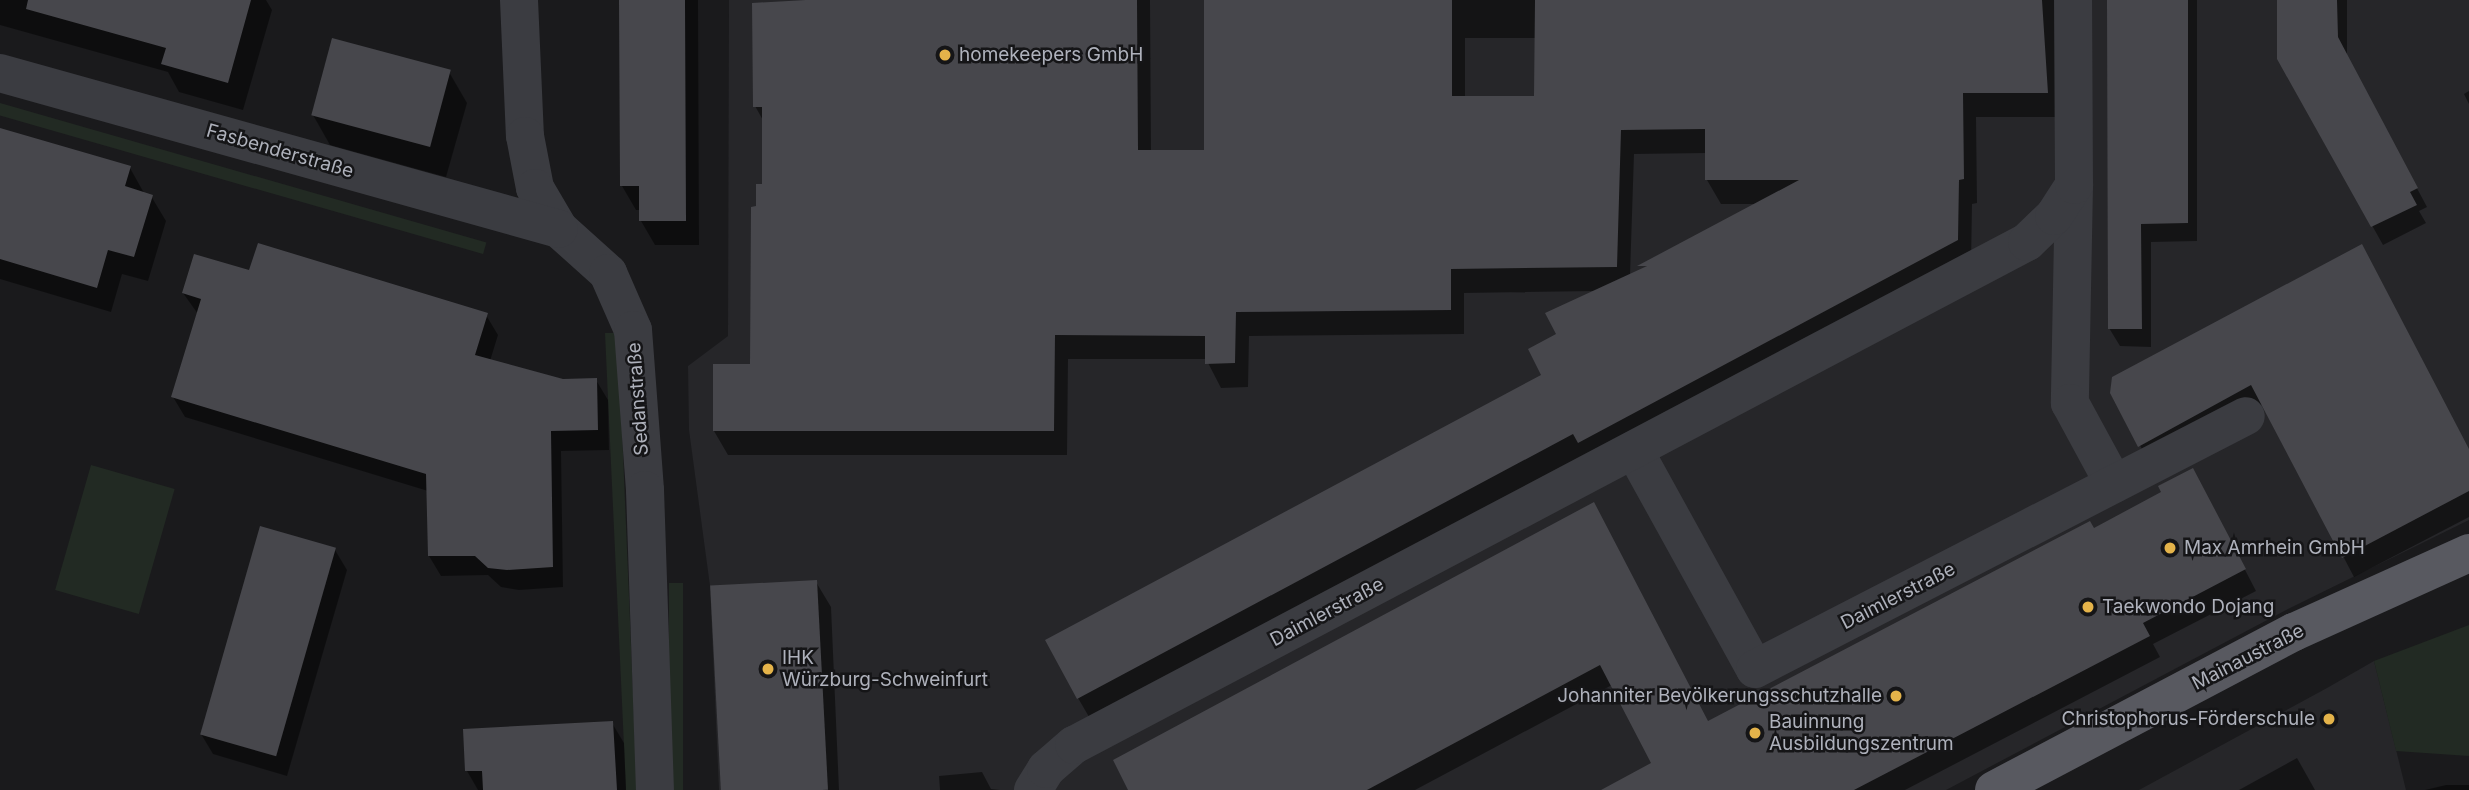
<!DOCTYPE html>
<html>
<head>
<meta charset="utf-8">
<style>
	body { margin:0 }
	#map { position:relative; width:2469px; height:790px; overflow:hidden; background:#1a1a1c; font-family:Inter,sans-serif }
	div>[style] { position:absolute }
	.built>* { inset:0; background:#262629 }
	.green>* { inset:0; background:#222a23; transform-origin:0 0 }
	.shadow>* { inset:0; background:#0007 }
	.building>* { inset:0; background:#47474c; transform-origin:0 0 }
	.minor>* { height:38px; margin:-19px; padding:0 19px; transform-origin:19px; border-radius:19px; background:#3b3c41 }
	.major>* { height:38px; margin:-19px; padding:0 19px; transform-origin:19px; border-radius:19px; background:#585960 }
	.dots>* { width:19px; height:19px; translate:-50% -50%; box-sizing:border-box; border:4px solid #151517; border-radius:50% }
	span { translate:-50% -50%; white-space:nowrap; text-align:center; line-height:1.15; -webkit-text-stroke:5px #151517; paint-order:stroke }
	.poi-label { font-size:19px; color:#aeb1bb }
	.left { translate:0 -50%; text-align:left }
	.right { translate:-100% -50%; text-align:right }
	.street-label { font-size:19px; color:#aeb1bb }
</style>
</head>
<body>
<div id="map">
	<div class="built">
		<i style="clip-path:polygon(729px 0,2469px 0,2469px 520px,2288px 609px,1946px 790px,719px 790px,710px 586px,689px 430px,688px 366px,728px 336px)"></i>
		<i style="clip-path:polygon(2374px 661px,2406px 790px,2139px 790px,2327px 688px)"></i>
	</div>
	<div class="green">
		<i style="left:0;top:103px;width:506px;height:12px;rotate:16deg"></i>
		<i style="clip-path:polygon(605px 333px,618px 333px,637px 790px,626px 790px)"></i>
		<i style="left:91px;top:465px;width:87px;height:130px;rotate:16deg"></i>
		<i style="left:669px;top:583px;width:14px;height:207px"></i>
		<i style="clip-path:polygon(2469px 625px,2469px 756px,2396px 751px,2374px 661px)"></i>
	</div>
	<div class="shadow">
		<i style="clip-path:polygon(0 0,266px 0,272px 10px,243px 110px,179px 92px,168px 72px,0 25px)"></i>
		<i style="clip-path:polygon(621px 0,698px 0,699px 245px,655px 245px,641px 221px,641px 210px,636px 210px,622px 186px)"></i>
		<i style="clip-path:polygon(evenodd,808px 0,1150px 0,1151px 152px,1206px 152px,1205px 0,2055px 0,2061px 117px,1976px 117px,1977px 203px,1972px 204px,1971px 265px,1092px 722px,1078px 698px,1544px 376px,1558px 335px,1597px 291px,1464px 293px,1464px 334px,1249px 336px,1248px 387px,1221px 388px,1206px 359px,1068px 359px,1067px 455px,728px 455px,714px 431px,752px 366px,758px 208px,764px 186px,764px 122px,755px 106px,808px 0,1465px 38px,1536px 38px,1536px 97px,1465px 97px,1465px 38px,808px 0,1707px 153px,1707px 180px,1721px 204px,1758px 204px,1630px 276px,1634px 154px,1707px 153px)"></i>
		<i style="clip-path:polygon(2109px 0,2197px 0,2197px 241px,2151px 242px,2151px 347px,2120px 346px,2109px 328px)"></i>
		<i style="clip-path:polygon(2279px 0,2347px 0,2347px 57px,2427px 207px,2419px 211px,2426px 223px,2383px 245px,2279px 59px)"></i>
		<i style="clip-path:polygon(449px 72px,467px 103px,446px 177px,330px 145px,313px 115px)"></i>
		<i style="clip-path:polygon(2469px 91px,2469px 104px,2464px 94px)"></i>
		<i style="clip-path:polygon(0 129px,130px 168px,144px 193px,151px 196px,166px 221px,148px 281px,122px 274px,111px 312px,0 279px)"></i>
		<i style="clip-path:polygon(2361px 246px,2469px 450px,2469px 517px,2354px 577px,2263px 404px,2151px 466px,2112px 393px)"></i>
		<i style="clip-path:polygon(250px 272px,486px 315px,498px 335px,490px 361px,562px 381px,596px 380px,608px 400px,609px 450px,561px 451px,563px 587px,519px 590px,501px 587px,488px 575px,441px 576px,429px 556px,428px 491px,185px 417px,173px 397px,198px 314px,183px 293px)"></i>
		<i style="clip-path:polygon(2204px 491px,2256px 591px,2153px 644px,2160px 657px,1905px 790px,1604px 790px,1654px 764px,1612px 685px,1415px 790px,1130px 790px,1593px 505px,1708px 723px,2093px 530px)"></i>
		<i style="clip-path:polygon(335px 550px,347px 570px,287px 776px,213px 754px,201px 734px)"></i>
		<i style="clip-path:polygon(816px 582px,831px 607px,839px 790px,721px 790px)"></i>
		<i style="clip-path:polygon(612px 723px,624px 743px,626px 790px,478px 790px,467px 771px)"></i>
		<i style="clip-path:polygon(2297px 758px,2315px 790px,2239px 790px)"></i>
		<i style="clip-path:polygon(982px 772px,991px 789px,1000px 790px,940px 790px,939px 776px)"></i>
		<i style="clip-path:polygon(2446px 785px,2469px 785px,2469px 790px,2425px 790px)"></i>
	</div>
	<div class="building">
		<i style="clip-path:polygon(28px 0,251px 0,228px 83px,161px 64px,166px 48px,26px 9px)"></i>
		<i style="clip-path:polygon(619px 0,685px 0,686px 221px,639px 221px,639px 186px,620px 186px)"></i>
		<i style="clip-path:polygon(806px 0,1137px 0,1138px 150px,1204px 150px,1204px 0,1452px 0,1452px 96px,1534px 96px,1535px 0,2042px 0,2048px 93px,1963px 93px,1964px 179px,1959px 180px,1958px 240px,1578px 443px,1573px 434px,1077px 699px,1045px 640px,1541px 375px,1528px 349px,1556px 334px,1545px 313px,1647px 266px,1637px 266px,1799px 180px,1705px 180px,1705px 129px,1621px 130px,1617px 267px,1451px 269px,1451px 310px,1236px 312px,1235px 363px,1205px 364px,1205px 336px,1055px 335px,1054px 431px,713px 431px,713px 364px,750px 364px,751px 207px,756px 206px,756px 184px,762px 184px,762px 107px,753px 107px,752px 3px)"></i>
		<i style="clip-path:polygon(2107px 0,2188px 0,2188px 223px,2141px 224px,2142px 329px,2108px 329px)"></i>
		<i style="clip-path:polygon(2277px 0,2337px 0,2338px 37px,2418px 188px,2410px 192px,2417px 205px,2371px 227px,2277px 59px)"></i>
		<i style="left:332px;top:38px;width:123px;height:80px;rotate:15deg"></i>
		<i style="clip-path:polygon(0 128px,131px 166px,125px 186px,153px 195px,134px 257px,108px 250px,97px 288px,0 259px)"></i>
		<i style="clip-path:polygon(258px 243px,488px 313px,475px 355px,563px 379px,597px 378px,598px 430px,551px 431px,553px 567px,507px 570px,488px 568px,475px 556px,428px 556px,426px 474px,171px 397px,201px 299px,182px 293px,194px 254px,249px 270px)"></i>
		<i style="clip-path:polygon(2362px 244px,2469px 449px,2469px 491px,2342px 558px,2251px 385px,2138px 447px,2110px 393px,2112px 377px)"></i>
		<i style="clip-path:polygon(2193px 468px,2246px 569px,2143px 623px,2150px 636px,1854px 790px,1601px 790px,1651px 763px,1600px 665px,1367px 790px,1128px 790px,1113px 760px,1594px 502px,1708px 721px,2090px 521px,2094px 528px,2161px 492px,2158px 486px)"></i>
		<i style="left:260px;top:526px;width:79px;height:217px;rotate:16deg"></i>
		<i style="left:817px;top:580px;width:210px;height:107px;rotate:87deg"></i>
		<i style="clip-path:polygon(613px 721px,617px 790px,483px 790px,482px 771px,465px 771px,463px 729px)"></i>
	</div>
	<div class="minor">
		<i style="left:519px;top:0;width:136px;rotate:87.5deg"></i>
		<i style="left:525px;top:136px;width:53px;rotate:79.1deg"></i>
		<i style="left:535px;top:188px;width:48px;rotate:59.7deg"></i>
		<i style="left:559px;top:229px;width:66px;rotate:41.9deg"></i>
		<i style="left:608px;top:273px;width:62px;rotate:66.3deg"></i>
		<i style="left:633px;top:330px;width:160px;rotate:85.7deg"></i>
		<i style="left:645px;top:490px;width:300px;rotate:88.1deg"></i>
		<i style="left:0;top:73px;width:580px;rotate:15.59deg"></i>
		<i style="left:2074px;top:185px;width:218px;rotate:91.1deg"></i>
		<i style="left:2070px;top:403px;width:92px;rotate:61.5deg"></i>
		<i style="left:1634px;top:450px;width:250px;rotate:61.1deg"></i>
		<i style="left:1755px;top:669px;width:552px;rotate:-27.26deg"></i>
		<i style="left:1033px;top:790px;width:25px;rotate:-58deg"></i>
		<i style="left:1046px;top:769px;width:37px;rotate:-41deg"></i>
		<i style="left:1074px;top:745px;width:1078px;rotate:-27.83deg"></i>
		<i style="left:2027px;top:242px;width:37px;rotate:-44deg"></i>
		<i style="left:2054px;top:216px;width:37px;rotate:-57deg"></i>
		<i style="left:2074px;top:185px;width:185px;rotate:-90.3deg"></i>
	</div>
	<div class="major">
		<i style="left:1994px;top:790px;width:339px;rotate:-27.8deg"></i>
		<i style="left:2294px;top:632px;width:192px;rotate:-24.3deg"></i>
	</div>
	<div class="dots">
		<i style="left:945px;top:55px;background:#e4b34a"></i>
		<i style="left:2170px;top:548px;background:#e4b34a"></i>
		<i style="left:2088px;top:607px;background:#e4b34a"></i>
		<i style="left:768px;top:669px;background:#e4b34a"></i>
		<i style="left:1896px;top:696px;background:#e4b34a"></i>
		<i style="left:2329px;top:719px;background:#e4b34a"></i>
		<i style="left:1755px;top:733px;background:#e4b34a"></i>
	</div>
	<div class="poi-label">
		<span class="left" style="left:959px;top:55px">homekeepers GmbH</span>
		<span class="left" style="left:2184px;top:548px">Max Amrhein GmbH</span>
		<span class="left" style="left:2102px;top:607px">Taekwondo Dojang</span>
		<span class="left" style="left:782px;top:669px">IHK<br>Würzburg-Schweinfurt</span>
		<span class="right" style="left:1882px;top:696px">Johanniter Bevölkerungsschutzhalle</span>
		<span class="right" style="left:2315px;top:719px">Christophorus-Förderschule</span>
		<span class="left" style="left:1769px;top:733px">Bauinnung<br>Ausbildungszentrum</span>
	</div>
	<div class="street-label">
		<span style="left:280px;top:151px;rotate:16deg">Fasbenderstraße</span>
		<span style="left:638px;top:399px;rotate:-94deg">Sedanstraße</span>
		<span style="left:1898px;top:596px;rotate:-27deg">Daimlerstraße</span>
		<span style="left:1327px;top:612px;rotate:-28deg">Daimlerstraße</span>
		<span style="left:2248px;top:657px;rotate:-27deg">Mainaustraße</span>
	</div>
</div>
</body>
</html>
